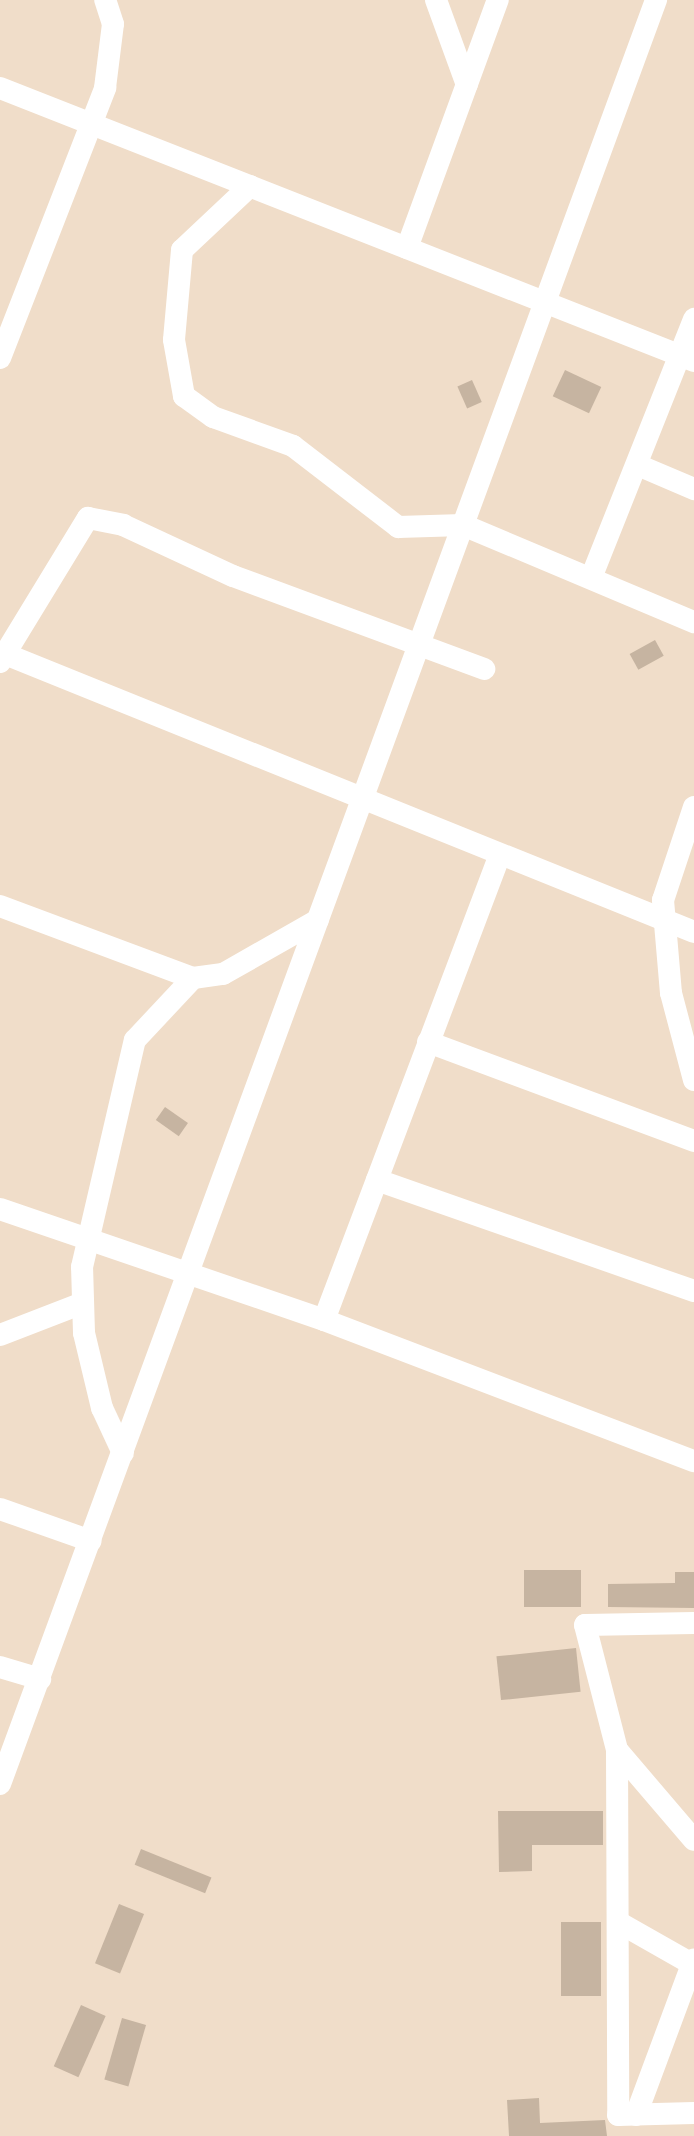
<!DOCTYPE html>
<html>
<head>
<meta charset="utf-8">
<style>
	body { margin:0 }
	#map { position:relative; width:694px; height:2136px; overflow:hidden; background:#f0ddc9; font-family:"Roboto Condensed",sans-serif }
	div>[style] { position:absolute }
	.building>* { inset:0; background:#c6b4a1; transform-origin:0 0 }
	.minor>* { height:22px; margin:-11px; padding:0 11px; transform-origin:11px; border-radius:11px; background:#fff }
	span { translate:-50% -50%; white-space:nowrap; text-align:center; line-height:1.15; -webkit-text-stroke:7px #fdead6; paint-order:stroke }
</style>
</head>
<body>
<div id="map">
	<div class="building">
		<i style="left:565px;top:370px;width:40px;height:29px;rotate:25deg"></i>
		<i style="left:472px;top:380px;width:24px;height:16px;rotate:66deg"></i>
		<i style="left:655px;top:640px;width:18px;height:29px;rotate:61deg"></i>
		<i style="left:165px;top:1107px;width:28px;height:16px;rotate:35deg"></i>
		<i style="left:581px;top:1570px;width:37px;height:57px;rotate:90deg"></i>
		<i style="clip-path:polygon(675px 1572px,694px 1572px,694px 1608px,608px 1607px,608px 1584px,675px 1583px)"></i>
		<i style="left:576px;top:1648px;width:44px;height:80px;rotate:84deg"></i>
		<i style="clip-path:polygon(498px 1811px,603px 1811px,603px 1845px,532px 1845px,532px 1871px,499px 1872px)"></i>
		<i style="left:141px;top:1849px;width:76px;height:17px;rotate:22deg"></i>
		<i style="left:119px;top:1904px;width:27px;height:64px;rotate:22deg"></i>
		<i style="left:561px;top:1922px;width:40px;height:74px"></i>
		<i style="left:81px;top:2005px;width:27px;height:67px;rotate:24deg"></i>
		<i style="left:122px;top:2018px;width:25px;height:64px;rotate:16deg"></i>
		<i style="clip-path:polygon(539px 2098px,540px 2123px,605px 2120px,607px 2136px,509px 2136px,507px 2100px)"></i>
	</div>
	<div class="minor">
		<i style="left:436px;top:0;width:90px;rotate:70deg"></i>
		<i style="left:0;top:88px;width:746px;rotate:21.47deg"></i>
		<i style="left:250px;top:186px;width:93px;rotate:136.7deg"></i>
		<i style="left:182px;top:250px;width:90px;rotate:95.1deg"></i>
		<i style="left:174px;top:340px;width:57px;rotate:79.9deg"></i>
		<i style="left:184px;top:396px;width:36px;rotate:36deg"></i>
		<i style="left:213px;top:417px;width:85px;rotate:19.9deg"></i>
		<i style="left:293px;top:446px;width:133px;rotate:37.6deg"></i>
		<i style="left:398px;top:527px;width:65px;rotate:-1.8deg"></i>
		<i style="left:463px;top:525px;width:251px;rotate:22.8deg"></i>
		<i style="left:407px;top:248px;width:264px;rotate:-69.9deg"></i>
		<i style="left:0;top:358px;width:290px;rotate:-68.7deg"></i>
		<i style="left:105px;top:88px;width:64px;rotate:-82.9deg"></i>
		<i style="left:113px;top:24px;width:25px;rotate:-108deg"></i>
		<i style="left:640px;top:466px;width:59px;rotate:23.1deg"></i>
		<i style="left:591px;top:578px;width:279px;rotate:-68.3deg"></i>
		<i style="left:0;top:652px;width:748px;rotate:21.97deg"></i>
		<i style="left:0;top:662px;width:169px;rotate:-58.6deg"></i>
		<i style="left:88px;top:518px;width:36px;rotate:11deg"></i>
		<i style="left:123px;top:525px;width:121px;rotate:24.9deg"></i>
		<i style="left:233px;top:576px;width:268px;rotate:20.3deg"></i>
		<i style="left:694px;top:807px;width:98px;rotate:108.4deg"></i>
		<i style="left:663px;top:900px;width:93px;rotate:85.1deg"></i>
		<i style="left:671px;top:993px;width:90px;rotate:75.2deg"></i>
		<i style="left:0;top:906px;width:206px;rotate:20.5deg"></i>
		<i style="left:193px;top:978px;width:30px;rotate:-8deg"></i>
		<i style="left:223px;top:974px;width:109px;rotate:-29.6deg"></i>
		<i style="left:428px;top:1042px;width:284px;rotate:20.4deg"></i>
		<i style="left:377px;top:1180px;width:336px;rotate:19.3deg"></i>
		<i style="left:0;top:1209px;width:342px;rotate:18.9deg"></i>
		<i style="left:324px;top:1320px;width:396px;rotate:20.9deg"></i>
		<i style="left:324px;top:1320px;width:496px;rotate:-69.3deg"></i>
		<i style="left:0;top:1335px;width:86px;rotate:-21.2deg"></i>
		<i style="left:123px;top:1453px;width:50px;rotate:-115deg"></i>
		<i style="left:102px;top:1408px;width:77px;rotate:-103.5deg"></i>
		<i style="left:84px;top:1333px;width:66px;rotate:-91.7deg"></i>
		<i style="left:82px;top:1267px;width:233px;rotate:-76.9deg"></i>
		<i style="left:135px;top:1040px;width:85px;rotate:-46.9deg"></i>
		<i style="left:0;top:1509px;width:96px;rotate:19.4deg"></i>
		<i style="left:694px;top:1623px;width:109px;rotate:178.9deg"></i>
		<i style="left:585px;top:1625px;width:129px;rotate:75.6deg"></i>
		<i style="left:617px;top:1750px;width:365px;rotate:89.8deg"></i>
		<i style="left:618px;top:2115px;width:76px;rotate:-1.5deg"></i>
		<i style="left:0;top:1667px;width:42px;rotate:16.7deg"></i>
		<i style="left:617px;top:1750px;width:118px;rotate:49.5deg"></i>
		<i style="left:0;top:1784px;width:1901px;rotate:-69.81deg"></i>
		<i style="left:618px;top:1922px;width:85px;rotate:29.6deg"></i>
		<i style="left:636px;top:2115px;width:166px;rotate:-69.6deg"></i>
	</div>
</div>
</body>
</html>
